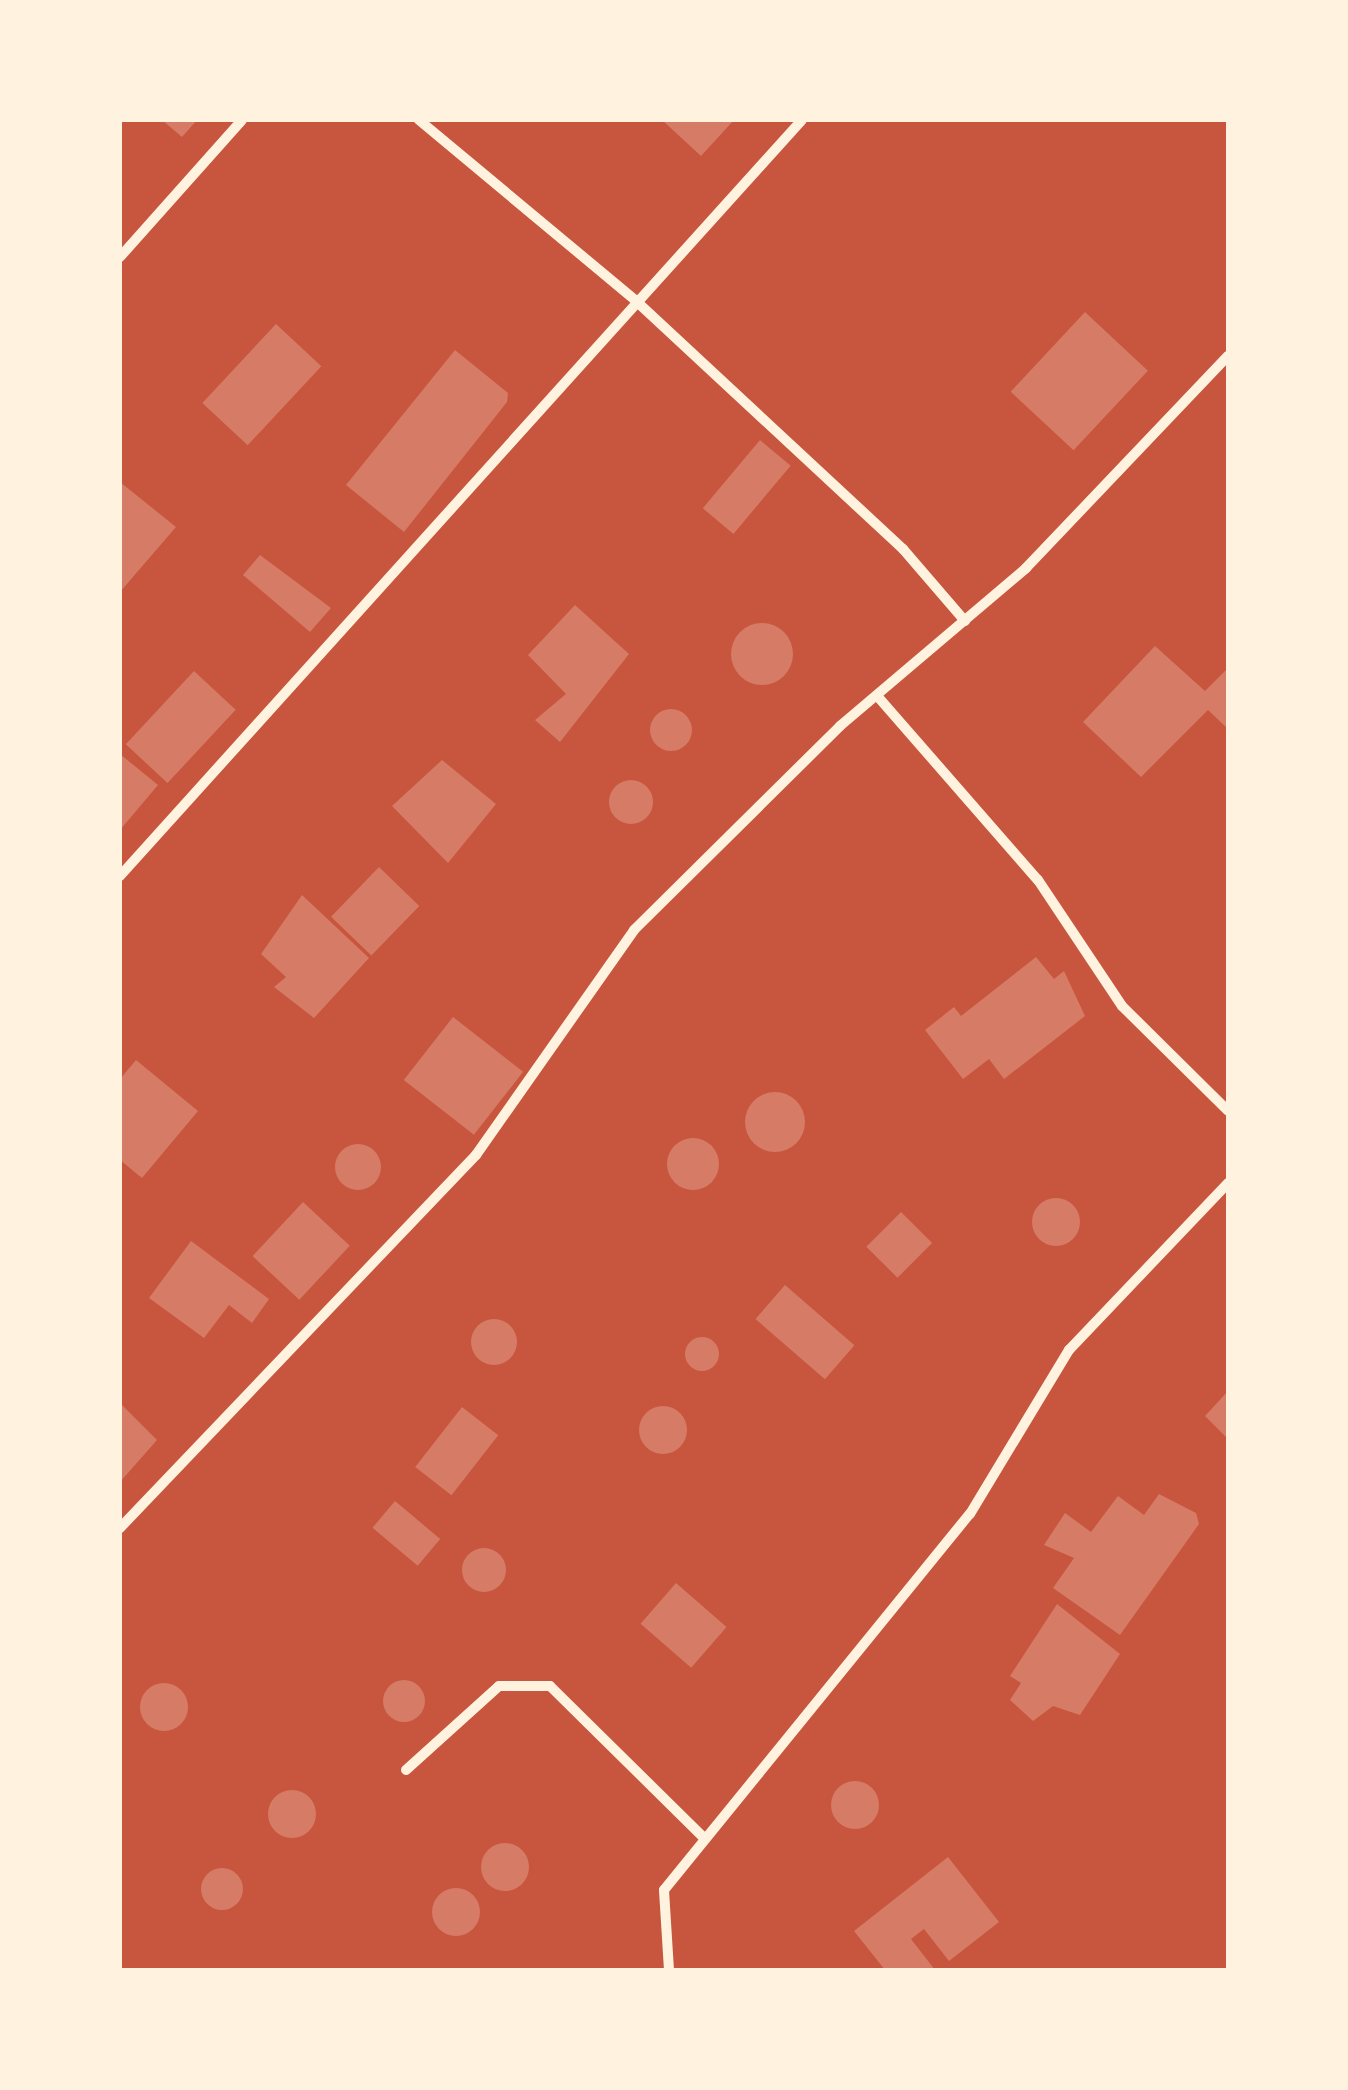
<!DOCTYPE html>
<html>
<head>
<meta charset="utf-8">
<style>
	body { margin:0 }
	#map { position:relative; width:1348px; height:2090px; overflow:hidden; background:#c8553d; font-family:Barlow,sans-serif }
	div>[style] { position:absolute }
	.building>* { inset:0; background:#d67c66; transform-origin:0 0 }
	.round { border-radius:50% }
	.minor>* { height:10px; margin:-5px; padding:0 5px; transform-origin:5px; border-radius:5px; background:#fff3e0 }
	span { translate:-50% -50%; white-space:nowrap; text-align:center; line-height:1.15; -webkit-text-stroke:10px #fff3e0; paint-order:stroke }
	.frame { position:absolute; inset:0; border:122px solid #fff3e0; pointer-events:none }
</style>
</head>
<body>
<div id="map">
	<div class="building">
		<i style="clip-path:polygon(162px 120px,197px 120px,182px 137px)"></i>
		<i style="clip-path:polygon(662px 120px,734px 120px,701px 156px)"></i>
		<i style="left:1085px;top:312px;width:86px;height:109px;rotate:43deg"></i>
		<i style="left:276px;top:324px;width:62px;height:108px;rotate:43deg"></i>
		<i style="clip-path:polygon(455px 350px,508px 393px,507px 402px,404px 532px,346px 485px)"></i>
		<i style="left:760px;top:440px;width:40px;height:89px;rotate:40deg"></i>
		<i style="clip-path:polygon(120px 482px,176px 527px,120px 592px)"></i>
		<i style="clip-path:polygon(260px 555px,331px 608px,310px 632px,243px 575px)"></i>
		<i style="clip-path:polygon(575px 605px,629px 654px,560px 742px,535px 720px,566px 694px,528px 655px)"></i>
		<i class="round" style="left:731px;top:623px;width:62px;height:62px"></i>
		<i style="clip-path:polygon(1155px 646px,1205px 691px,1228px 668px,1228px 729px,1208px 710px,1141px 777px,1083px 722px)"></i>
		<i style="left:194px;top:671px;width:57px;height:100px;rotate:43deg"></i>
		<i class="round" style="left:650px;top:709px;width:42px;height:42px"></i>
		<i style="clip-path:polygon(120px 754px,158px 785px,120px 830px)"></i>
		<i style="clip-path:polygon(442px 760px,496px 804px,448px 863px,392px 806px)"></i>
		<i class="round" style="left:609px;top:780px;width:44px;height:44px"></i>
		<i style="left:379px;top:867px;width:56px;height:69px;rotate:44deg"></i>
		<i style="clip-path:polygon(302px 895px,369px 958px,314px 1018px,274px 987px,286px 977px,261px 954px)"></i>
		<i style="clip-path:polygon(1036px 957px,1054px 979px,1064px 971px,1085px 1016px,1004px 1079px,989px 1059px,963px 1079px,925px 1030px,954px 1007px,961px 1016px)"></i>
		<i style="left:453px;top:1017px;width:89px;height:80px;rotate:38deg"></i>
		<i style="clip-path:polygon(136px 1060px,198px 1111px,142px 1178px,120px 1160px,120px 1079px)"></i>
		<i class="round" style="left:745px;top:1092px;width:60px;height:60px"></i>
		<i class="round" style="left:667px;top:1138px;width:52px;height:52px"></i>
		<i class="round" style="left:335px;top:1144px;width:46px;height:46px"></i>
		<i class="round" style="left:1032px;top:1198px;width:48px;height:48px"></i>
		<i style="left:303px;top:1202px;width:64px;height:74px;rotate:43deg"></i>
		<i style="left:901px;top:1212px;width:44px;height:49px;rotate:45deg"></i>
		<i style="clip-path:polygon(191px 1241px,269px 1299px,252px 1323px,229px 1305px,204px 1338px,149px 1298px)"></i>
		<i style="left:785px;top:1285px;width:92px;height:45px;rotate:41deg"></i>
		<i class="round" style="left:471px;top:1319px;width:46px;height:46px"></i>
		<i class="round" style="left:685px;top:1337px;width:34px;height:34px"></i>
		<i style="clip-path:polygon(1228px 1391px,1228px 1439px,1205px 1416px)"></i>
		<i style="clip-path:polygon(120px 1403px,157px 1440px,120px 1482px)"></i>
		<i class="round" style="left:639px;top:1406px;width:48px;height:48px"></i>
		<i style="left:462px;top:1407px;width:46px;height:76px;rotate:38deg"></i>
		<i style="clip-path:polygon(1159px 1494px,1196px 1513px,1199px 1524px,1120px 1635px,1053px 1588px,1074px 1558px,1044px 1545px,1065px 1513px,1091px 1532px,1118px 1496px,1144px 1515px)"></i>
		<i style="left:395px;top:1501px;width:59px;height:35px;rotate:40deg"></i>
		<i class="round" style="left:462px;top:1548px;width:44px;height:44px"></i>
		<i style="left:676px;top:1583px;width:67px;height:54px;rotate:41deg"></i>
		<i style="clip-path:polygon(1057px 1604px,1120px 1654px,1080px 1715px,1053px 1706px,1033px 1721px,1010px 1700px,1021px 1683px,1010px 1676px)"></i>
		<i class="round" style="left:383px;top:1680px;width:42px;height:42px"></i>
		<i class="round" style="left:140px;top:1683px;width:48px;height:48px"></i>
		<i class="round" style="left:831px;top:1781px;width:48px;height:48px"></i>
		<i class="round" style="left:268px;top:1790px;width:48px;height:48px"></i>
		<i class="round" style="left:481px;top:1843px;width:48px;height:48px"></i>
		<i style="clip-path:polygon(948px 1857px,999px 1922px,949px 1961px,924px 1929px,911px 1939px,935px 1970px,885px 1970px,854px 1931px)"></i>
		<i class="round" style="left:201px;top:1868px;width:42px;height:42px"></i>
		<i class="round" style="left:432px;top:1888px;width:48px;height:48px"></i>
	</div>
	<div class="minor">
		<i style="left:419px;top:120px;width:281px;rotate:39.8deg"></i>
		<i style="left:635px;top:300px;width:366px;rotate:42.9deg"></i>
		<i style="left:903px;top:549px;width:95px;rotate:49.3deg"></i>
		<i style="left:120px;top:257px;width:183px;rotate:-48.3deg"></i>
		<i style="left:879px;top:698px;width:242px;rotate:48.9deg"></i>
		<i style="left:1038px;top:880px;width:151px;rotate:56.3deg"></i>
		<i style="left:1122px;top:1006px;width:149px;rotate:44.7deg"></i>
		<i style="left:120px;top:876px;width:1018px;rotate:-47.95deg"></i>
		<i style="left:120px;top:1528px;width:516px;rotate:-46.34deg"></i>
		<i style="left:476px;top:1155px;width:275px;rotate:-54.9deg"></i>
		<i style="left:634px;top:930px;width:290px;rotate:-44.7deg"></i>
		<i style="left:840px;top:726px;width:244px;rotate:-40.3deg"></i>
		<i style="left:1026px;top:568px;width:293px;rotate:-46.4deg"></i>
		<i style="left:406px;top:1770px;width:125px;rotate:-42.1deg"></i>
		<i style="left:499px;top:1686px;width:51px"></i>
		<i style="left:550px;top:1686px;width:218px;rotate:44.6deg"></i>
		<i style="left:669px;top:1970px;width:80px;rotate:-93.6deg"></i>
		<i style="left:664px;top:1890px;width:485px;rotate:-50.9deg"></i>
		<i style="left:970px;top:1514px;width:192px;rotate:-58.9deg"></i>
		<i style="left:1069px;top:1350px;width:231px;rotate:-46.4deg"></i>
	</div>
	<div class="frame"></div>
</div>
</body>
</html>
